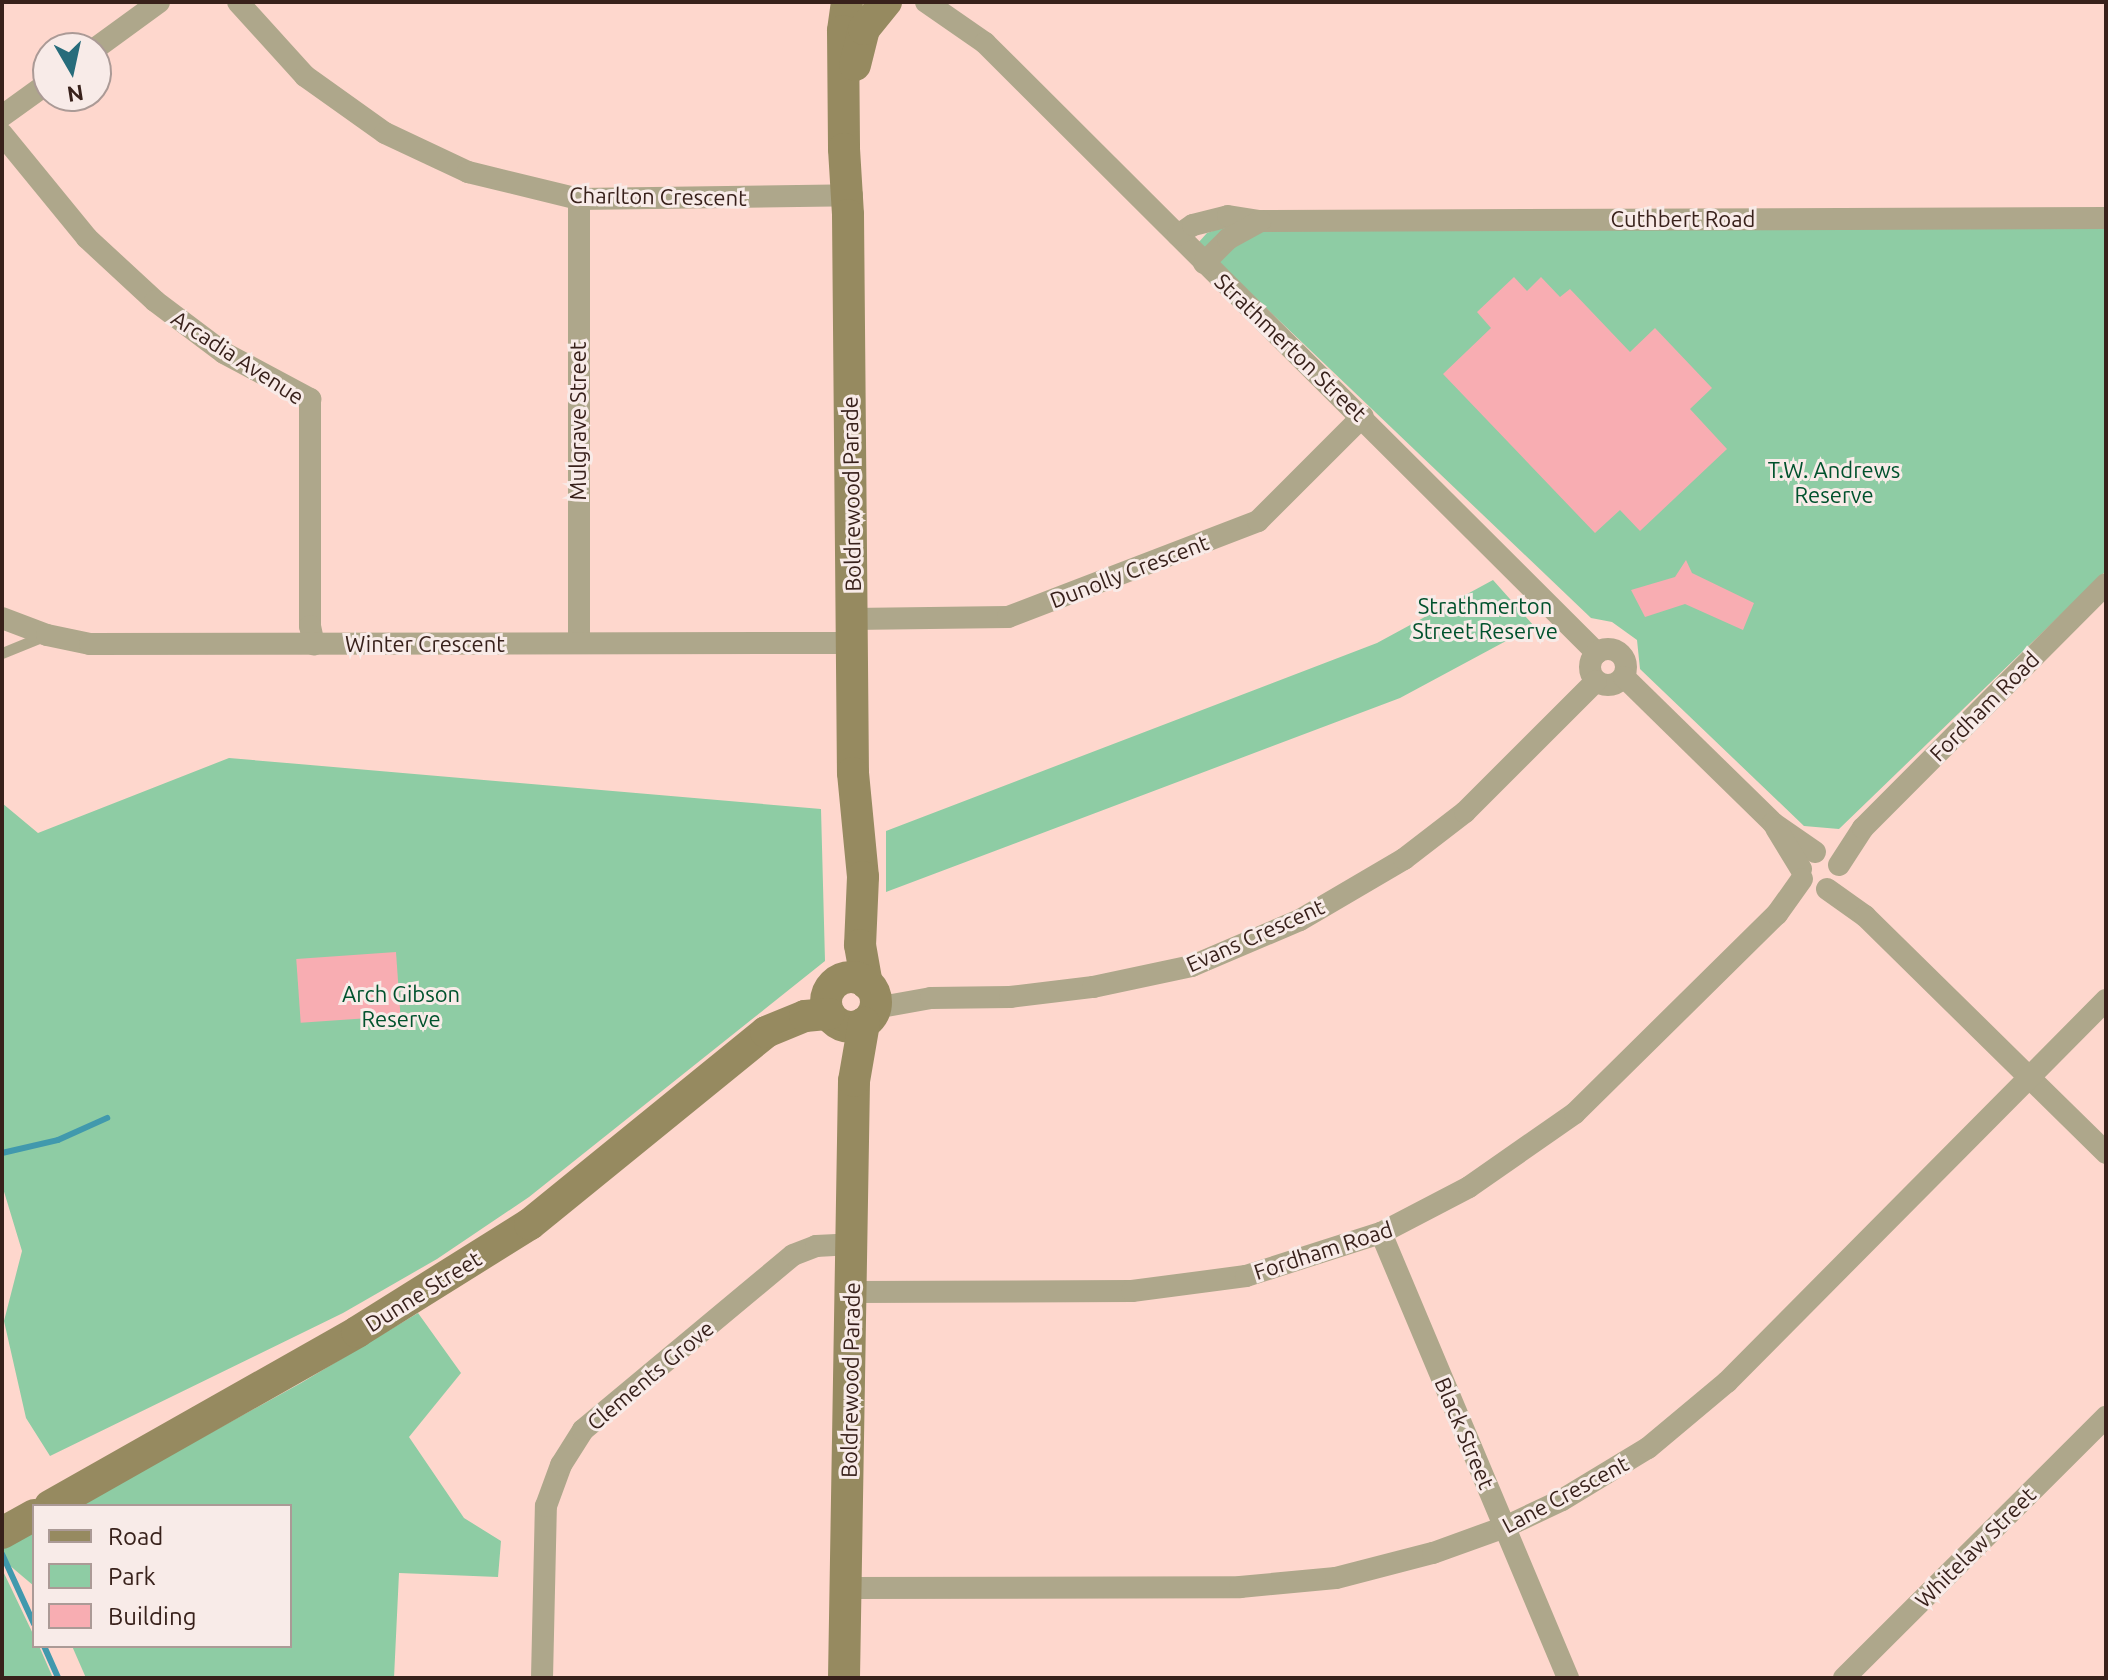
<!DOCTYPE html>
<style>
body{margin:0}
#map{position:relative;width:2108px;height:1680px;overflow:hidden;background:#fed7cd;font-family:Ubuntu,sans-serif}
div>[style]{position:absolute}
.green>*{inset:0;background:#8ecca4}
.stream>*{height:6px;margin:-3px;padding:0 3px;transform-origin:3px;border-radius:3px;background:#4199ad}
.building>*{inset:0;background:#f8adb2;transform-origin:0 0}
.lane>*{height:11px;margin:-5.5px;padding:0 5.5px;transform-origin:5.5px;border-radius:5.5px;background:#aea78b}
.street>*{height:22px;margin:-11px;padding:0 11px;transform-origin:11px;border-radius:11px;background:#aea78b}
.street>.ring{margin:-11px;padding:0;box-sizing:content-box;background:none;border:22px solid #aea78b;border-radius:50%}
.secondary>*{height:32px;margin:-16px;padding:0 16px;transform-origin:16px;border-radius:16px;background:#968a60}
.secondary>.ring{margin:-16px;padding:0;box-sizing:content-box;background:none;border:32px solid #968a60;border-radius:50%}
span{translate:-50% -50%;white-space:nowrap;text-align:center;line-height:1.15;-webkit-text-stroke:6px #f8ebe8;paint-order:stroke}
.street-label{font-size:22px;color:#38211b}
.park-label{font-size:22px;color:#01522d}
.frame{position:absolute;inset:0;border:4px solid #38211b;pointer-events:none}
.legend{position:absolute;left:32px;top:1504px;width:260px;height:144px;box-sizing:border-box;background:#f8ebe8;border:2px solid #ab9a96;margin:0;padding:10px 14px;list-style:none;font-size:24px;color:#38211b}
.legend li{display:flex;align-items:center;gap:16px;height:40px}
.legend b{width:40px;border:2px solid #ab9a96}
.north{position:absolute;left:32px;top:32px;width:80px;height:80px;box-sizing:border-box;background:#f8ebe8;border:2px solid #ab9a96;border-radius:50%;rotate:171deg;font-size:22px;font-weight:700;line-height:32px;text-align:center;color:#38211b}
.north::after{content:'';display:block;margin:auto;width:28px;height:36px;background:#276c7b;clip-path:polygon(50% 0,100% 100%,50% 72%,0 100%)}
</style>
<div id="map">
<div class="green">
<div style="clip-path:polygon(1255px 225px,2106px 229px,2106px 571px,1839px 829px,1804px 826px,1640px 669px,1637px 640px,1612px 622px,1591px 618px,1198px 243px,1207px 233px,1224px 227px)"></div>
<div style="clip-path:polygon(1493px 580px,1534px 626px,1400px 698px,886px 892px,886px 831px,1377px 643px)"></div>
<div style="clip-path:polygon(229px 758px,821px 809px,825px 961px,529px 1197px,437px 1259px,343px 1313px,50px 1456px,26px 1418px,4px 1321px,22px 1251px,2px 1185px,2px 803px,38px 833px)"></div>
<div style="clip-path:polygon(418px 1313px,461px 1373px,409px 1437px,464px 1518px,501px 1541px,498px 1577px,399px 1573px,394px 1678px,86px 1678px,72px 1646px,290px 1646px,290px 1506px,78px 1506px,301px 1383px)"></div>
<div style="clip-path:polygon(34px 1530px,34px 1586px,2px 1559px,2px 1548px)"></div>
<div style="clip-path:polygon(2px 1569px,34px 1636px,34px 1646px,39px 1646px,53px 1678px,2px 1678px)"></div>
</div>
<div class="stream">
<div style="left:2px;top:1153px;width:57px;rotate:-13.1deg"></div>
<div style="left:58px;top:1140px;width:54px;rotate:-24.2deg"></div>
<div style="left:2px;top:1554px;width:77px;rotate:65.4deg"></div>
<div style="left:44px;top:1646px;width:35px;rotate:66deg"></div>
</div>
<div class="building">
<div style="clip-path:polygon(1514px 277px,1527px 291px,1541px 277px,1560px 297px,1570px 289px,1630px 352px,1655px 328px,1712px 388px,1690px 409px,1727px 449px,1640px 531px,1620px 510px,1595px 533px,1443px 374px,1491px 328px,1477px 312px)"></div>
<div style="clip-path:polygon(1686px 560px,1692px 573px,1754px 603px,1743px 630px,1685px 604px,1645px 617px,1631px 590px,1675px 577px)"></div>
<div style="left:396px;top:952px;width:64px;height:100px;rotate:86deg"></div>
</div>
<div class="lane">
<div style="left:2px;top:653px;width:48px;rotate:-22.2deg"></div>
</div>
<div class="street">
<div style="left:238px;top:2px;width:100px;rotate:47.8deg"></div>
<div style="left:305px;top:76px;width:98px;rotate:35.5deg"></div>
<div style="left:385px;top:133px;width:92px;rotate:25.2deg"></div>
<div style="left:468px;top:172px;width:114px;rotate:13.7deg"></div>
<div style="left:579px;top:199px;width:273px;rotate:-0.8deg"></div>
<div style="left:926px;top:2px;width:72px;rotate:34.8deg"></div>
<div style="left:985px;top:43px;width:864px;rotate:44.91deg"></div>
<div style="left:96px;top:48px;width:78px;rotate:-36.1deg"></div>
<div style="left:2px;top:116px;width:57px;rotate:-35.7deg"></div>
<div style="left:2px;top:134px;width:134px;rotate:50.7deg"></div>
<div style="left:87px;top:238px;width:93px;rotate:42.8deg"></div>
<div style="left:155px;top:301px;width:86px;rotate:37deg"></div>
<div style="left:224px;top:353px;width:98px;rotate:28.1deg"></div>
<div style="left:310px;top:399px;width:227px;rotate:90deg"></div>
<div style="left:310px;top:626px;width:19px;rotate:78deg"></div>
<div style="left:579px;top:199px;width:444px;rotate:90deg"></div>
<div style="left:1178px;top:235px;width:18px;rotate:-34deg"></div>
<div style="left:1193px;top:225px;width:36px;rotate:-14deg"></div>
<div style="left:1228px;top:216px;width:32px;rotate:9deg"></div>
<div style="left:1260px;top:221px;width:846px;rotate:-0.2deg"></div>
<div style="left:1204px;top:263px;width:34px;rotate:-45deg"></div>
<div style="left:1228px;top:239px;width:37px;rotate:-29deg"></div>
<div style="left:2px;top:618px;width:48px;rotate:20.7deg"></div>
<div style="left:47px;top:635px;width:44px;rotate:11.8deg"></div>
<div style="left:90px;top:644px;width:762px;rotate:-0.08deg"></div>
<div style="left:852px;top:619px;width:156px;rotate:-0.7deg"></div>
<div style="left:1008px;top:617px;width:268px;rotate:-21deg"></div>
<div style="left:1258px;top:521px;width:148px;rotate:-45deg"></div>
<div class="ring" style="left:1590px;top:649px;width:14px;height:14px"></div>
<div style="left:1624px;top:677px;width:209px;rotate:44.4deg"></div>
<div style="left:1773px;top:823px;width:51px;rotate:34.6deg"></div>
<div style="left:1776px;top:828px;width:48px;rotate:58.6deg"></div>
<div style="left:1839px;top:865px;width:44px;rotate:-57deg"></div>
<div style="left:1863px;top:828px;width:344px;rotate:-45.1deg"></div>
<div style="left:1827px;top:889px;width:47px;rotate:35.4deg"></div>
<div style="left:1865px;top:916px;width:338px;rotate:44.5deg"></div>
<div style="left:875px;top:1008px;width:57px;rotate:-10.1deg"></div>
<div style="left:931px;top:998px;width:79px;rotate:-0.7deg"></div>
<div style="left:1010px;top:997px;width:84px;rotate:-6.9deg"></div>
<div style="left:1093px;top:987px;width:101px;rotate:-12deg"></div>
<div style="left:1192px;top:966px;width:117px;rotate:-23.1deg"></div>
<div style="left:1300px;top:920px;width:121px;rotate:-30.4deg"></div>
<div style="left:1404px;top:859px;width:77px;rotate:-37.6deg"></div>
<div style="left:1465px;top:812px;width:185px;rotate:-45deg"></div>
<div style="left:1381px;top:1233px;width:483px;rotate:67.2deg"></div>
<div style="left:852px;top:1292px;width:280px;rotate:-0.2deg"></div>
<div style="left:1132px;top:1291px;width:115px;rotate:-7.5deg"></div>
<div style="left:1246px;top:1276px;width:142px;rotate:-17.7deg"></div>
<div style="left:1381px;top:1233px;width:99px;rotate:-27.6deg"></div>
<div style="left:1469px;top:1187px;width:129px;rotate:-34.9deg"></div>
<div style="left:1575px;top:1113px;width:284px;rotate:-44.6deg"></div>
<div style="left:1777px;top:914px;width:43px;rotate:-54.5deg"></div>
<div style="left:846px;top:1588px;width:394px;rotate:-0.1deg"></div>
<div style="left:1240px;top:1587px;width:96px;rotate:-5.4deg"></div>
<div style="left:1336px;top:1578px;width:100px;rotate:-14.5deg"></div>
<div style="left:1433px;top:1553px;width:77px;rotate:-19.9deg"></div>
<div style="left:1505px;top:1527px;width:63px;rotate:-25.3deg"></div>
<div style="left:1562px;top:1500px;width:100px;rotate:-31.2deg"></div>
<div style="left:1648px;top:1448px;width:103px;rotate:-39.9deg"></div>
<div style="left:1727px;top:1382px;width:538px;rotate:-45.23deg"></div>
<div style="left:542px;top:1678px;width:172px;rotate:-88.7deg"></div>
<div style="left:546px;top:1506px;width:44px;rotate:-69.9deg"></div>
<div style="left:561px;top:1465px;width:41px;rotate:-57.8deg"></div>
<div style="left:583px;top:1430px;width:273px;rotate:-39.8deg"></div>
<div style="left:793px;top:1255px;width:25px;rotate:-21deg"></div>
<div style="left:816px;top:1246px;width:36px;rotate:-3deg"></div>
<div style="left:1844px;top:1678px;width:370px;rotate:-44.9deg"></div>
</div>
<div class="secondary">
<div style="left:847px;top:2px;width:29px;rotate:98deg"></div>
<div style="left:843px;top:31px;width:118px;rotate:89.5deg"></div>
<div style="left:844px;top:149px;width:66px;rotate:86.5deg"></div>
<div style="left:848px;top:215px;width:558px;rotate:89.49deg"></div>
<div style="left:853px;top:773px;width:104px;rotate:84.5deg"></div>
<div style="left:863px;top:877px;width:68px;rotate:92.5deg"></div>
<div style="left:860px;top:945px;width:39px;rotate:80deg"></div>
<div style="left:855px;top:65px;width:37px;rotate:-76deg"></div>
<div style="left:864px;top:29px;width:35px;rotate:-51deg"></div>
<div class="ring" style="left:826px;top:977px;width:18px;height:18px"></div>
<div style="left:50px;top:1506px;width:353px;rotate:-29.5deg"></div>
<div style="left:357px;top:1332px;width:204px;rotate:-32deg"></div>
<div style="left:530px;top:1224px;width:304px;rotate:-39.1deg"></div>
<div style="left:766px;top:1032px;width:42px;rotate:-22.3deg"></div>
<div style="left:805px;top:1016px;width:24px;rotate:-5deg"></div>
<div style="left:2px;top:1533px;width:37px;rotate:-29deg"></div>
<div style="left:844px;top:1678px;width:597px;rotate:-89.04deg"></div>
<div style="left:854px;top:1081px;width:59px;rotate:-80.2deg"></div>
</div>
<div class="street-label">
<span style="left:658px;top:196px;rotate:1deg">Charlton Crescent</span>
<span style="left:1683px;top:219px">Cuthbert Road</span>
<span style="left:1291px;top:347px;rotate:44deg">Strathmerton Street</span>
<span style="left:238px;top:357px;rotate:33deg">Arcadia Avenue</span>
<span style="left:578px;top:421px;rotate:-90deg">Mulgrave Street</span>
<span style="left:851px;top:494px;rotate:-91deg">Boldrewood Parade</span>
<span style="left:1129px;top:571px;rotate:-21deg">Dunolly Crescent</span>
<span style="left:425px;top:644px">Winter Crescent</span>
<span style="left:1984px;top:706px;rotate:-45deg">Fordham Road</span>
<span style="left:1255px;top:935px;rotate:-24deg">Evans Crescent</span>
<span style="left:1323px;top:1250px;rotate:-18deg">Fordham Road</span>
<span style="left:423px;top:1291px;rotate:-32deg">Dunne Street</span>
<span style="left:650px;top:1375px;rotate:-40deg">Clements Grove</span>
<span style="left:850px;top:1380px;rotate:-89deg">Boldrewood Parade</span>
<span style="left:1465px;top:1433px;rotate:67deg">Black Street</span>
<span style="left:1565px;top:1494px;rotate:-28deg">Lane Crescent</span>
<span style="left:1975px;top:1547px;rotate:-45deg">Whitelaw Street</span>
</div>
<div class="park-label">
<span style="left:1834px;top:482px">T.W. Andrews<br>Reserve</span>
<span style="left:1485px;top:618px">Strathmerton<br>Street Reserve</span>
<span style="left:401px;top:1006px">Arch Gibson<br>Reserve</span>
</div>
<div class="frame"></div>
<ul class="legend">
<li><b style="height:10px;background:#968a60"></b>Road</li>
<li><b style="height:22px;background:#8ecca4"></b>Park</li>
<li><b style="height:22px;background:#f8adb2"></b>Building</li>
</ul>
<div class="north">N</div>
</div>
